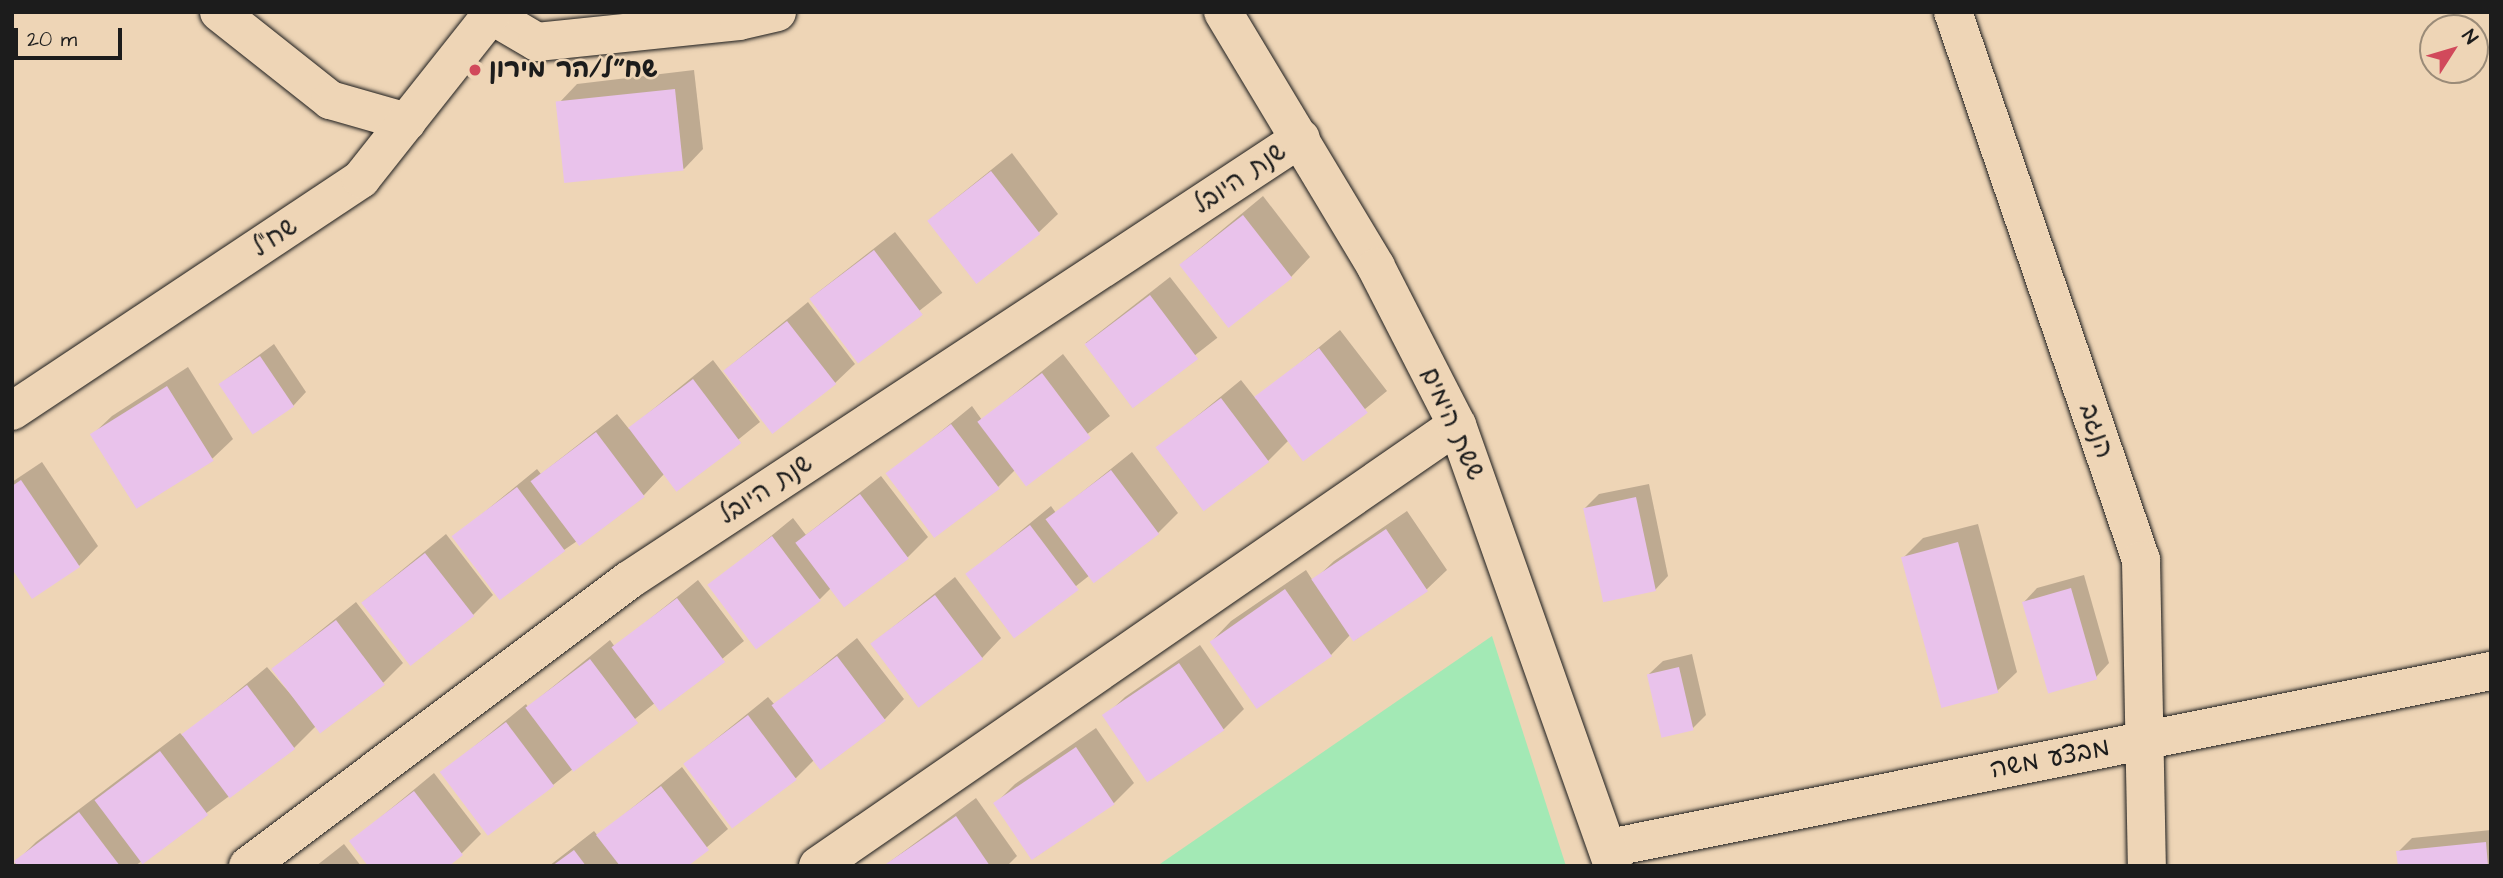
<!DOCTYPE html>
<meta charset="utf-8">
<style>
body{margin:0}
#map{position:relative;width:2503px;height:878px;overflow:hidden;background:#eed5b6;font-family:"Architects Daughter","Playpen Sans Hebrew",sans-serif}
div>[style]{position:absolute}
.green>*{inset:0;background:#a3e9b5}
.shadow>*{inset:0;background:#0003;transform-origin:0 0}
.building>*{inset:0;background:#e9c2eb;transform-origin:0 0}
.roads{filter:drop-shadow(0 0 2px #1c1c1c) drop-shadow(0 0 2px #1c1c1c)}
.minor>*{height:38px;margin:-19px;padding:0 19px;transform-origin:19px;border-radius:19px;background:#eed5b6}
.tertiary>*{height:38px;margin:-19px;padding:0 19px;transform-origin:19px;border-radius:19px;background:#eed5b6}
.dots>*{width:19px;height:19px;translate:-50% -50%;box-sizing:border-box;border:4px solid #eed5b6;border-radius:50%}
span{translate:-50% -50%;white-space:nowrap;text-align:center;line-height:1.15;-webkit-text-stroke:5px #eed5b6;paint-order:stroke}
.poi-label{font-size:26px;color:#1c1c1c;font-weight:700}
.left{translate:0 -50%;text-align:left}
.street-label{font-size:26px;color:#1c1c1c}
.frame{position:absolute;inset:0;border:14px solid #1c1c1c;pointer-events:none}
.north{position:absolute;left:2419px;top:14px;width:70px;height:70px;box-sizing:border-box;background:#eed5b6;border:2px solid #9a8b78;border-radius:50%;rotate:53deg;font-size:19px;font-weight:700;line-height:28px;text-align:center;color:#1c1c1c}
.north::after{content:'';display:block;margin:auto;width:24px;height:32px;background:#d1495b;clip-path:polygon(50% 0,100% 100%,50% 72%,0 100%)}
.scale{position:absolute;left:14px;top:28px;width:108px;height:32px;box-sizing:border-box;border:4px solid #1c1c1c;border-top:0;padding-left:9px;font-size:21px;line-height:24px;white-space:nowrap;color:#1c1c1c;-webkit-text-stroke:5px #eed5b6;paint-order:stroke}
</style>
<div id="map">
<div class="green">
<div style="clip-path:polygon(1492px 636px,1566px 866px,1157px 866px)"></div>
</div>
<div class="shadow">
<div style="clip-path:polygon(694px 70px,703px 149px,684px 169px,558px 104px,577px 84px)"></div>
<div style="clip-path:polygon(1012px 153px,1058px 214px,1038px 233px,929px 220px)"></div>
<div style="clip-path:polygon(1263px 196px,1310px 257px,1291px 277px,1181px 264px)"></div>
<div style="left:895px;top:232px;width:77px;height:107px;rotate:52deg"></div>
<div style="left:1170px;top:277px;width:77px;height:107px;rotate:52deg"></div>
<div style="clip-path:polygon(808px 302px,855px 364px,835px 383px,725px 370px)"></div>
<div style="clip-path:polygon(1340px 330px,1387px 391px,1304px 459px,1289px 440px,1268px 461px,1158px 448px,1241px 380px,1256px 399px)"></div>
<div style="clip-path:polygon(274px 344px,306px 392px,293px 406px,220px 384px)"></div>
<div style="clip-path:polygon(1063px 354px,1110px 416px,1026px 483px,1016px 469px,998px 487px,889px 474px,972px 406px,982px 420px)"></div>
<div style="clip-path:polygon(713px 360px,760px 422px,677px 489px,665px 473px,644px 495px,564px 550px,454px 537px,537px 469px,541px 474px,617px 414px,629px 429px)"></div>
<div style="clip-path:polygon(188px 367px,233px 439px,213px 458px,137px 507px,92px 435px,112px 416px)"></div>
<div style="clip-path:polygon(1132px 452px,1178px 513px,1158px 533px,1090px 575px,1014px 635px,968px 574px,1051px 506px,1056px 513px)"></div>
<div style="clip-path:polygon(42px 462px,98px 546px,79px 566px,12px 566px,12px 482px)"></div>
<div style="clip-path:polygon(881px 476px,928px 537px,908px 557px,831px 588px,820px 599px,710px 586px,793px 518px,806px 535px)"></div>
<div style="clip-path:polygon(1649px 484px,1668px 576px,1655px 590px,1585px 508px,1599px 494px)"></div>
<div style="clip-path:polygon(1407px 511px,1447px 570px,1427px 589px,1355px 640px,1351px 634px,1331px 655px,1212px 641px,1231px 621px,1306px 570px,1313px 581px,1334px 561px)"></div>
<div style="clip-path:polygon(1978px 524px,2017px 672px,1997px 691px,1903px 558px,1923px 538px)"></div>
<div style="clip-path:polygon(446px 534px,493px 595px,473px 615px,363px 602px)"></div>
<div style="clip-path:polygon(2084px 575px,2109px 663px,2096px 677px,2024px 602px,2037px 588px)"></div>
<div style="clip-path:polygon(955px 577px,1001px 638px,982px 658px,872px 644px)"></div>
<div style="clip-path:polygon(698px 580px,744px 641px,661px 709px,656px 702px,553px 785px,443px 772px,526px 704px,528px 707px,610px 640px,615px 647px)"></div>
<div style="clip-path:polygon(356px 602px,403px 663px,384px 682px,316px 726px,294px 748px,135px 866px,12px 866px,36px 842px,180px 733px,183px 736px,267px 667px,299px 704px,273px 669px)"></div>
<div style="clip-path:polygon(857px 638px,904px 699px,885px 719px,815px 759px,796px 778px,685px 764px,768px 697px,775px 705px)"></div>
<div style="clip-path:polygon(1200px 645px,1244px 709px,1224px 729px,1149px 780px,1105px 716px,1125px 697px)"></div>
<div style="clip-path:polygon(1692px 654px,1706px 715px,1692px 729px,1649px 674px,1663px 661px)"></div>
<div style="clip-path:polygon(1096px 728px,1134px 783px,1114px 803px,1034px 858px,996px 803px,1015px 784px)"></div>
<div style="clip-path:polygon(682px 767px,728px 829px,685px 866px,549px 866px,594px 831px,598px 836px)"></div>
<div style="clip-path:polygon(434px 773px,481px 834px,461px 854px,352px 841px)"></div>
<div style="clip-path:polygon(976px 798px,1017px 856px,1007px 866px,884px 866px)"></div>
<div style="clip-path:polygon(2491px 830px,2491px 866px,2399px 866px,2398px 852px,2412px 838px)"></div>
<div style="clip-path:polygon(344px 844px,361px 866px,316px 866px)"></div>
</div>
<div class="building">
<div style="left:675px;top:89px;width:82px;height:120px;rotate:84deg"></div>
<div style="left:991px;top:171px;width:80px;height:81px;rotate:52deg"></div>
<div style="left:1243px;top:215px;width:80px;height:81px;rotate:52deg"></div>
<div style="left:874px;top:250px;width:81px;height:81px;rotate:53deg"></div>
<div style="left:1150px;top:295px;width:80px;height:82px;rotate:53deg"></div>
<div style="left:787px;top:321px;width:80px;height:81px;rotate:52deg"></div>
<div style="left:1319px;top:348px;width:81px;height:81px;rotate:53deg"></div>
<div style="left:260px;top:356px;width:61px;height:50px;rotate:56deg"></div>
<div style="left:1042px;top:373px;width:81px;height:81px;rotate:53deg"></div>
<div style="left:693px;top:379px;width:80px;height:81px;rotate:53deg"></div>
<div style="left:167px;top:386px;width:88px;height:91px;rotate:58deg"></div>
<div style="left:1221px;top:398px;width:80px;height:82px;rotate:53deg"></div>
<div style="left:951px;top:424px;width:81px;height:82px;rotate:53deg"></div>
<div style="left:596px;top:432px;width:81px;height:82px;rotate:53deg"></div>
<div style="left:1111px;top:470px;width:80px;height:82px;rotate:53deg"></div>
<div style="clip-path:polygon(21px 480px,80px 567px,32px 599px,12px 569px,12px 486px)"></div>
<div style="left:517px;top:487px;width:80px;height:82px;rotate:53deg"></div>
<div style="left:860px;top:494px;width:81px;height:81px;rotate:53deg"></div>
<div style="left:1636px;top:497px;width:96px;height:54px;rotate:78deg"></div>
<div style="left:1030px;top:525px;width:81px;height:81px;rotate:53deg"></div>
<div style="left:1386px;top:529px;width:75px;height:90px;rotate:56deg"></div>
<div style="left:772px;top:536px;width:81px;height:81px;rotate:53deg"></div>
<div style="left:1958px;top:542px;width:156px;height:59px;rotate:75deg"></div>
<div style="left:425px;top:553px;width:80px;height:81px;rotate:52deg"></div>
<div style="left:2071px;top:588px;width:95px;height:51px;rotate:74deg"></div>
<div style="left:1285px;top:589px;width:82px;height:92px;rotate:55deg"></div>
<div style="left:935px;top:595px;width:80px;height:81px;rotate:53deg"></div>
<div style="left:677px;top:598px;width:80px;height:82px;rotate:53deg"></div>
<div style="left:336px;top:620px;width:81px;height:81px;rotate:53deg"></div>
<div style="left:837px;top:656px;width:81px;height:82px;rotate:53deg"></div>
<div style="left:590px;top:659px;width:80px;height:81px;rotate:53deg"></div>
<div style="left:1179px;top:663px;width:81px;height:93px;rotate:56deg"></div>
<div style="left:1679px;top:667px;width:65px;height:33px;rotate:77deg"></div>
<div style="left:247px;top:685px;width:80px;height:82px;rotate:53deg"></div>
<div style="left:748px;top:715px;width:81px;height:81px;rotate:53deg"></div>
<div style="left:506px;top:722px;width:80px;height:83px;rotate:53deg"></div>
<div style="left:1076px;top:747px;width:69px;height:100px;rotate:56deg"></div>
<div style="left:160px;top:751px;width:80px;height:82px;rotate:53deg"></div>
<div style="clip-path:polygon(661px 786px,709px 850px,688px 866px,620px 866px,596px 835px)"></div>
<div style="clip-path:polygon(414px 791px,463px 855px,449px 866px,368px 866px,349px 841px)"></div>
<div style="clip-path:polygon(79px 812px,120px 866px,17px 866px,14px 861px)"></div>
<div style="clip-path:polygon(956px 816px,990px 866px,883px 866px)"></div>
<div style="clip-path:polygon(2486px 842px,2488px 866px,2398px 866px,2396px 851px)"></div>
<div style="clip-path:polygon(574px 850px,586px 866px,552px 866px)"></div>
</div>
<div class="roads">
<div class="minor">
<div style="left:219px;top:12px;width:142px;rotate:38.4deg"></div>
<div style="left:330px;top:100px;width:80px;rotate:15.9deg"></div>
<div style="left:1953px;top:12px;width:579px;rotate:71.06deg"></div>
<div style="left:2141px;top:560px;width:306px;rotate:88.9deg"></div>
<div style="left:491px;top:15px;width:53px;rotate:30.4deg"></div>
<div style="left:537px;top:42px;width:203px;rotate:-5.9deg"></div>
<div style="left:739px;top:21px;width:39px;rotate:-13deg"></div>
<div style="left:12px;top:411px;width:419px;rotate:-33.6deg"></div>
<div style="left:361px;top:179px;width:209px;rotate:-51.6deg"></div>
<div style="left:1609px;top:848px;width:900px;rotate:-11.35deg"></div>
<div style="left:248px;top:866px;width:476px;rotate:-36.9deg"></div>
<div style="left:629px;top:580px;width:804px;rotate:-33.33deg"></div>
<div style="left:818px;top:866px;width:776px;rotate:-34.61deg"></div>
</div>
<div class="tertiary">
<div style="left:1223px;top:12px;width:297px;rotate:59deg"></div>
<div style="left:1376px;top:267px;width:178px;rotate:62.9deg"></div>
<div style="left:1457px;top:425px;width:468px;rotate:70.5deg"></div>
</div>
</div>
<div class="dots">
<div style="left:475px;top:70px;background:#d1495b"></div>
</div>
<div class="poi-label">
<span class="left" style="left:489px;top:70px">שח״ל/הר מירון</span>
</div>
<div class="street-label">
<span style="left:1240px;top:179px;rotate:-34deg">שנת היובל</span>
<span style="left:275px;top:238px;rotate:-34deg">שח"ל</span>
<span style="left:1452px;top:424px;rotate:66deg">ששת הימים</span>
<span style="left:2096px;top:431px;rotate:71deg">הנגב</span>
<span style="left:766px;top:490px;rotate:-33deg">שנת היובל</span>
<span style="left:2050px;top:759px;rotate:-11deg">מבצע משה</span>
</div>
<div class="frame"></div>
<div class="north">N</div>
<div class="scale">20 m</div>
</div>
